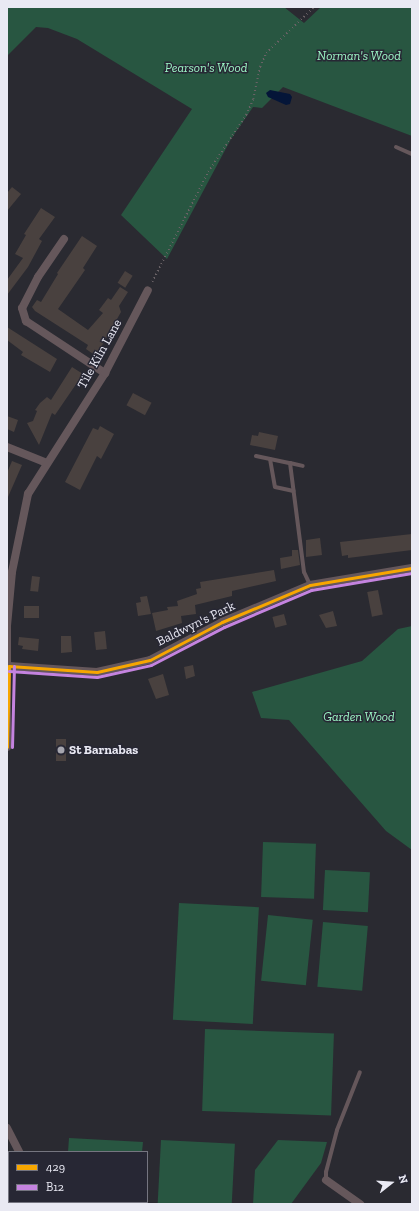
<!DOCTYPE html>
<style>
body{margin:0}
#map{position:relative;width:419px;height:1211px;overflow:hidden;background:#2a2a31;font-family:"Zilla Slab",serif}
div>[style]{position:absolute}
.green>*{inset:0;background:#285641;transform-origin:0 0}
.water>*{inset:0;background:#041538}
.building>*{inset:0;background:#49413f;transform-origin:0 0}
.path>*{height:1.5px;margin-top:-0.75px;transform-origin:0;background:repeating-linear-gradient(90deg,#6a6266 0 1px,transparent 0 4px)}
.lane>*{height:4px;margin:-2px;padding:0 2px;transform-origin:2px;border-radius:2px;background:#65575b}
.street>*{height:8px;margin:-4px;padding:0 4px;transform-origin:4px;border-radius:4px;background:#65575b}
.bus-1>*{height:3px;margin:-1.5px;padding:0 1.5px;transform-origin:1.5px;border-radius:1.5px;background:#f7a600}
.bus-2>*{height:3px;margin:-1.5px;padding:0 1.5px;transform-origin:1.5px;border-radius:1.5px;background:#c483df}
.dots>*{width:11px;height:11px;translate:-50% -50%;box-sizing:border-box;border:2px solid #272734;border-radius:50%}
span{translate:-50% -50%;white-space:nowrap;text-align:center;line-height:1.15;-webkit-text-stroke:3px #272734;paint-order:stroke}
.park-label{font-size:13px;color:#9bf4c4;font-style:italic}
.street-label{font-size:13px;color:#e9e9f3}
.poi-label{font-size:13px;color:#e9e9f3;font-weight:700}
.left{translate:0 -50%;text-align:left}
.frame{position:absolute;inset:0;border:8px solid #e9e9f3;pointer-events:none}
.legend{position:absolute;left:8px;top:1151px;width:140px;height:52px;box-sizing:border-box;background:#272734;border:1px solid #757580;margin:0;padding:5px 7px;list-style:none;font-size:12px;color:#e9e9f3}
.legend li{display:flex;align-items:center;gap:8px;height:20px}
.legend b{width:20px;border:1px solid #757580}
.north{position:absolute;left:371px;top:1163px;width:40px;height:40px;-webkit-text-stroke:3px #272734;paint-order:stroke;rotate:73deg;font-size:11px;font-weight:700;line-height:16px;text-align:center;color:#e9e9f3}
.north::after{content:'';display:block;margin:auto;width:14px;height:18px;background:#e9e9f3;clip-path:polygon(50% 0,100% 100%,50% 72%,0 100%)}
</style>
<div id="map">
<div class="green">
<div style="clip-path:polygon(7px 7px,284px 7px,304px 23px,321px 7px,412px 7px,412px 136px,283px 87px,262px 108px,253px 107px,231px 139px,167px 259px,121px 215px,192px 109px,77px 39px,48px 28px,36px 27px,7px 56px)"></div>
<div style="clip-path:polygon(412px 626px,412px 850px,386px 831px,289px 720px,261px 718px,252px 692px,362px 661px,398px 629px)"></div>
<div style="left:263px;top:842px;width:53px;height:55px;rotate:2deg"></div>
<div style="left:325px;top:870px;width:45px;height:40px;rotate:3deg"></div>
<div style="left:179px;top:903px;width:80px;height:117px;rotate:3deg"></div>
<div style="left:268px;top:915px;width:45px;height:66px;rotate:6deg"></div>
<div style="left:323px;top:922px;width:45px;height:65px;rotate:5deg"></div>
<div style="left:205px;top:1029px;width:129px;height:82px;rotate:2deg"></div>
<div style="clip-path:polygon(69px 1138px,143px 1142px,142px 1152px,68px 1152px)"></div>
<div style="left:161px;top:1140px;width:74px;height:64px;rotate:3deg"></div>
<div style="clip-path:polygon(278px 1140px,327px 1142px,321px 1163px,291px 1204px,253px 1204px,255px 1170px)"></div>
</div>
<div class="water">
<div style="clip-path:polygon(270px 90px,290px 94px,292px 97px,290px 104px,286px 105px,268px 97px,266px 93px)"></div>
</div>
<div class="building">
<div style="clip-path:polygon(12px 187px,21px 194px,7px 211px,7px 193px)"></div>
<div style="clip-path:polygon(41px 208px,55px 217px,39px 239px,42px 241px,28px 267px,7px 295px,7px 280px,23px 258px,15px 254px,26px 235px,24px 234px)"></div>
<div style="clip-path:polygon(82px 236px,97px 246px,83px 268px,85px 270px,58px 309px,88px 330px,103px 313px,99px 310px,108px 298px,111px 300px,120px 287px,128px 292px,119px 306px,121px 312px,96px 356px,86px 349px,88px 345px,35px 311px,32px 307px,37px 300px,41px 302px,58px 274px,57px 273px)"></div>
<div style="left:125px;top:271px;width:9px;height:14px;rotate:32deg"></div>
<div style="clip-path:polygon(7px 327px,57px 359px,50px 372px,21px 355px,23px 352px,7px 340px)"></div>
<div style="clip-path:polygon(72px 367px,83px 374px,55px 415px,52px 413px,39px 445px,27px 423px,33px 421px,37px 411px,35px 410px,40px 403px,47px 397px,51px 400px)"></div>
<div style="left:133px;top:393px;width:21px;height:14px;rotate:28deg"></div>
<div style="clip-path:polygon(7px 416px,18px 420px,14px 432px,7px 429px)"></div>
<div style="clip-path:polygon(100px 426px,114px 434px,101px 459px,97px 456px,80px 490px,65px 482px,93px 428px,98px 430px)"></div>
<div style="clip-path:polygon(259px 432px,278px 436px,275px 450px,250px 445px,252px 435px,258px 436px)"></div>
<div style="clip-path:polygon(12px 461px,22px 465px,8px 497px,7px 473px)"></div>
<div style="clip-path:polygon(412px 534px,412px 550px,348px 558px,348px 555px,342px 556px,340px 542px)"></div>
<div style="clip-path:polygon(320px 538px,322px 555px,306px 557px,306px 540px)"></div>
<div style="clip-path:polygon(292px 550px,298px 550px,300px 565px,281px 569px,280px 558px,292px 556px)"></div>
<div style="clip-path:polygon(274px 570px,276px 581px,232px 591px,232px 596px,195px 605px,196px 614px,181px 616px,182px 623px,156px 631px,152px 613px,168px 610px,167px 607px,178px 606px,177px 601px,197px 594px,196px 589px,201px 588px,200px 582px)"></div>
<div style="left:32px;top:576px;width:8px;height:15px;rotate:7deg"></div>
<div style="left:378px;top:590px;width:25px;height:11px;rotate:79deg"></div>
<div style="clip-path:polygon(147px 596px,151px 614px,138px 616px,136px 603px,141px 602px,140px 597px)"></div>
<div style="left:24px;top:606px;width:15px;height:12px"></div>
<div style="clip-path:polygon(333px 611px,337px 626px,326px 628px,319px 615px)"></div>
<div style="left:284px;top:614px;width:11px;height:12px;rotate:75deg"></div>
<div style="left:105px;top:631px;width:18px;height:11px;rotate:84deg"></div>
<div style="clip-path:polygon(61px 636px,71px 636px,72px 652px,61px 653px)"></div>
<div style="clip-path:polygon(19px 637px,39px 639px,38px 651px,22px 649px,23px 646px,18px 645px)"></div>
<div style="clip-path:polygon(193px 665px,195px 676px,186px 679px,184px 667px)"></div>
<div style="clip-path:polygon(163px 674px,169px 695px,156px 699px,148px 679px)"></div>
<div style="left:56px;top:739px;width:10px;height:22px"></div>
</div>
<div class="path">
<div style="left:152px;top:282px;width:123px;rotate:-63deg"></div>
<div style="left:208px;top:172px;width:69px;rotate:-56.3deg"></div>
<div style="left:246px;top:115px;width:17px;rotate:-66deg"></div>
<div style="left:253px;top:99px;width:33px;rotate:-78deg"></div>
<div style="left:260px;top:67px;width:15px;rotate:-67deg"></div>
<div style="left:266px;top:53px;width:66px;rotate:-43.8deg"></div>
<div style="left:7px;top:1203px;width:17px;rotate:3deg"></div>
</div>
<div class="lane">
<div style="left:396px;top:147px;width:17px;rotate:24deg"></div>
<div style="left:256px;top:456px;width:35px;rotate:12deg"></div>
<div style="left:290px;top:463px;width:110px;rotate:82.7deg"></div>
<div style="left:304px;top:572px;width:14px;rotate:65deg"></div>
<div style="left:270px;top:459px;width:28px;rotate:80deg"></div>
<div style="left:275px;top:487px;width:19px;rotate:12deg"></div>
<div style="left:290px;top:463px;width:13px;rotate:13deg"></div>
<div style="left:7px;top:1167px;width:2px"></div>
<div style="left:326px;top:1180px;width:8px;rotate:-90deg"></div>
<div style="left:326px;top:1172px;width:43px;rotate:-75.3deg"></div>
<div style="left:337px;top:1130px;width:62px;rotate:-68.4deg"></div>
</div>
<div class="street">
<div style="left:64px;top:239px;width:46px;rotate:124.4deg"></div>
<div style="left:38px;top:277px;width:35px;rotate:117deg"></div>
<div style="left:22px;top:308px;width:14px;rotate:73deg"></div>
<div style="left:26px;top:321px;width:95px;rotate:33.4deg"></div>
<div style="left:7px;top:447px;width:43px;rotate:21.8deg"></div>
<div style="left:9px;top:666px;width:88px;rotate:3.9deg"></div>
<div style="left:97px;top:672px;width:54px;rotate:-12.8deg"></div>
<div style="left:150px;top:660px;width:81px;rotate:-27.8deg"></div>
<div style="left:222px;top:622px;width:95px;rotate:-22.8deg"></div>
<div style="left:310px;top:585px;width:103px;rotate:-9.5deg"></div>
<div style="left:7px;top:747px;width:121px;rotate:-90deg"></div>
<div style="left:7px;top:626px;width:54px;rotate:-84.7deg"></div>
<div style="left:12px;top:572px;width:80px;rotate:-78.4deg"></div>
<div style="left:28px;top:494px;width:143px;rotate:-57.5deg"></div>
<div style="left:105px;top:373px;width:93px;rotate:-62.6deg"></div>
<div style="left:7px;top:1128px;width:27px;rotate:63deg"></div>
<div style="left:326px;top:1180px;width:42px;rotate:35.2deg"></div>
<div style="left:33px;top:1202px;width:2px;rotate:63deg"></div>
</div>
<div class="bus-1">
<div style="left:9px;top:666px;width:88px;rotate:3.9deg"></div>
<div style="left:97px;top:672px;width:54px;rotate:-12.8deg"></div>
<div style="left:150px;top:660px;width:81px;rotate:-27.8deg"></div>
<div style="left:222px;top:622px;width:95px;rotate:-22.8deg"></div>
<div style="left:310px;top:585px;width:103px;rotate:-9.5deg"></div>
<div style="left:7px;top:747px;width:81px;rotate:-88.6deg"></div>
</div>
<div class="bus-2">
<div style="left:9px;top:671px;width:88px;rotate:3.9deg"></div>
<div style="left:97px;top:677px;width:55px;rotate:-12.5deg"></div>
<div style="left:151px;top:665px;width:82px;rotate:-27.5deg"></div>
<div style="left:224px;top:627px;width:95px;rotate:-23deg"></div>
<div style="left:311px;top:590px;width:102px;rotate:-9.6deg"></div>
<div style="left:12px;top:747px;width:81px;rotate:-88.6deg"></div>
</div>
<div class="dots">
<div style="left:61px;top:750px;background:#a6a6af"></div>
</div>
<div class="park-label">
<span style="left:359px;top:56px">Norman's Wood</span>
<span style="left:206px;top:68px">Pearson's Wood</span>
<span style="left:359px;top:717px">Garden Wood</span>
</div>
<div class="street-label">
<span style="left:100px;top:354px;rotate:-61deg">Tile Kiln Lane</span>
<span style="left:196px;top:624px;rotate:-26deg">Baldwyn's Park</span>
</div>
<div class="poi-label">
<span class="left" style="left:69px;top:750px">St Barnabas</span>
</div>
<div class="frame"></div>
<ul class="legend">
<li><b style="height:5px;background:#f7a600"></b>429</li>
<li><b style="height:5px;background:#c483df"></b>B12</li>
</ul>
<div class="north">N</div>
</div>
